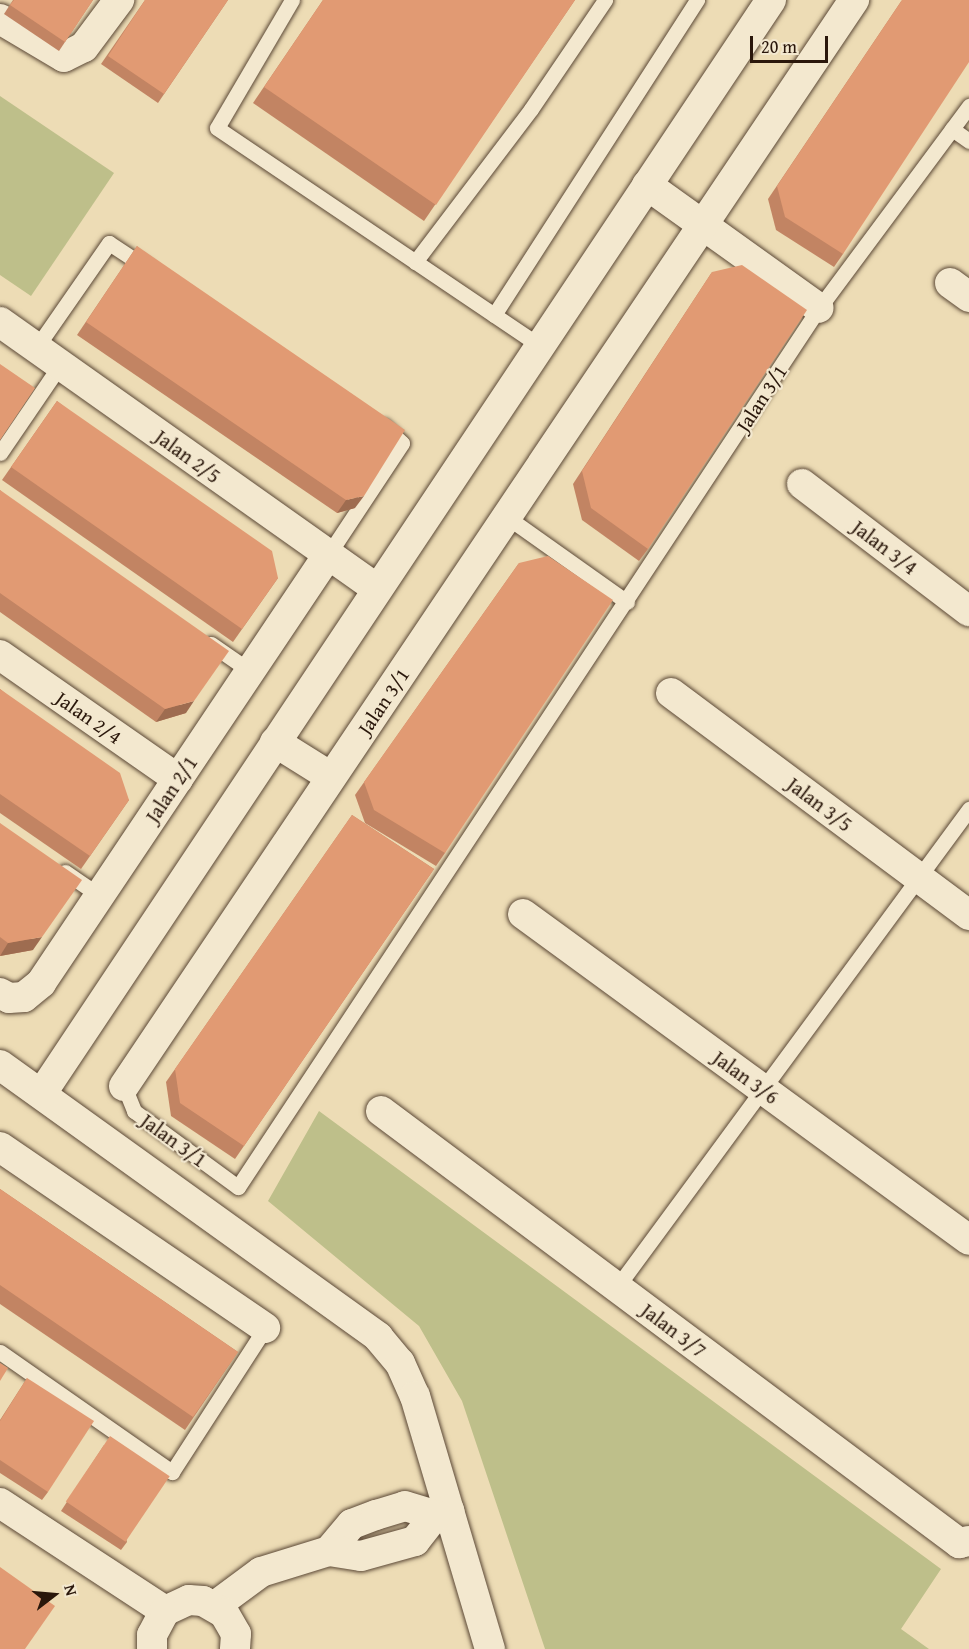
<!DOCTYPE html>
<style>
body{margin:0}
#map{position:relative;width:969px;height:1649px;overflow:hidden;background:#eddcb5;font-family:"Gentium Book Plus",serif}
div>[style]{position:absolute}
.green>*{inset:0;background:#bebf8a}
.roads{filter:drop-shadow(0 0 2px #5b4836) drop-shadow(0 0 2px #5b4836)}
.service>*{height:15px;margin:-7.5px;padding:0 7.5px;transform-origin:7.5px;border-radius:7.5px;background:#f3e8cf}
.minor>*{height:30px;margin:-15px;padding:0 15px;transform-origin:15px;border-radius:15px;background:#f3e8cf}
.wall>*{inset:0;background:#c28463}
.shaded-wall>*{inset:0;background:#9e6c50}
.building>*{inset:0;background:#e19a73;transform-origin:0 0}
span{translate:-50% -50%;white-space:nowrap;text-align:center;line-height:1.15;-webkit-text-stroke:4.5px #f3e8cf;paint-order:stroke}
.street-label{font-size:20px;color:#2a170b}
.north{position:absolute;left:24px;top:1565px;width:60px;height:60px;-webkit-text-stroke:4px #f3e8cf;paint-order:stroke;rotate:74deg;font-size:16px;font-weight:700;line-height:24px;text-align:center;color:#2a170b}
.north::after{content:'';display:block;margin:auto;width:21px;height:27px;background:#2a170b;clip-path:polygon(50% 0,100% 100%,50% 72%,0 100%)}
.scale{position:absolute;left:750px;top:36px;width:78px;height:27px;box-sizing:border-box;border:3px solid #2a170b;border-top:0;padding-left:8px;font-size:18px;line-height:21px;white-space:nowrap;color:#2a170b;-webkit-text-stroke:4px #f3e8cf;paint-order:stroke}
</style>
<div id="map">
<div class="green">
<div style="clip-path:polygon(0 96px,114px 173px,31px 296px,0 275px)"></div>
<div style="clip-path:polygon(319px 1111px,941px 1569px,901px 1629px,929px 1649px,545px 1649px,462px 1401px,419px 1326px,268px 1201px)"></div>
</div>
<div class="roads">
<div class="service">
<div style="left:292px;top:0;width:148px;rotate:120.4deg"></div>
<div style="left:217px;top:128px;width:388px;rotate:34deg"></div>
<div style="left:952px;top:129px;width:21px;rotate:35deg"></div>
<div style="left:415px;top:262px;width:192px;rotate:-52.8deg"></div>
<div style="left:531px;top:109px;width:132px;rotate:-55.8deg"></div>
<div style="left:494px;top:315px;width:375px;rotate:-57.2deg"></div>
<div style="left:36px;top:348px;width:128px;rotate:-55.2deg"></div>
<div style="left:109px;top:243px;width:45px;rotate:33.3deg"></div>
<div style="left:0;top:453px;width:107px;rotate:-55.7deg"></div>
<div style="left:507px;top:517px;width:147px;rotate:35.3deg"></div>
<div style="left:328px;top:555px;width:134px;rotate:-56.5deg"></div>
<div style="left:402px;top:443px;width:25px;rotate:-137deg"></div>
<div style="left:211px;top:644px;width:47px;rotate:34.7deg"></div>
<div style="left:65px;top:872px;width:42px;rotate:34.4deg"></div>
<div style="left:124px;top:1086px;width:27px;rotate:68deg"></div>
<div style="left:134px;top:1111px;width:129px;rotate:36.2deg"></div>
<div style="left:238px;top:1187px;width:1054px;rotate:-56.54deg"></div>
<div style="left:819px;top:308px;width:252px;rotate:-53.4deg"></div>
<div style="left:617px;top:1287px;width:594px;rotate:-53.63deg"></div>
<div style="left:0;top:1352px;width:210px;rotate:34.9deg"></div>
<div style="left:172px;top:1472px;width:171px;rotate:-57.1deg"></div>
</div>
<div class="minor">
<div style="left:0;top:19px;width:74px;rotate:30.7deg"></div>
<div style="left:64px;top:57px;width:22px;rotate:-27deg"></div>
<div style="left:84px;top:47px;width:59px;rotate:-53.3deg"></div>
<div style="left:647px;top:185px;width:211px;rotate:35.6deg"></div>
<div style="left:950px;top:283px;width:24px;rotate:36deg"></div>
<div style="left:0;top:322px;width:461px;rotate:35.3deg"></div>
<div style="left:802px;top:484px;width:210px;rotate:37.3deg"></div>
<div style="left:0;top:655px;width:217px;rotate:34.9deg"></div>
<div style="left:671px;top:693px;width:372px;rotate:36.7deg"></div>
<div style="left:275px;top:742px;width:66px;rotate:32deg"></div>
<div style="left:523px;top:914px;width:552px;rotate:36.16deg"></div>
<div style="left:0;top:993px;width:10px;rotate:29deg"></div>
<div style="left:9px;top:998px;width:15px;rotate:-4deg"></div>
<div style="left:24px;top:997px;width:22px;rotate:-39deg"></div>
<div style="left:41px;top:983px;width:515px;rotate:-56.16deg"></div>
<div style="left:0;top:1065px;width:466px;rotate:35.7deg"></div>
<div style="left:378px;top:1337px;width:34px;rotate:50deg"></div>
<div style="left:400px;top:1363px;width:36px;rotate:66deg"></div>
<div style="left:415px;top:1396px;width:264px;rotate:73.5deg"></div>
<div style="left:124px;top:1086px;width:1309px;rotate:-56.09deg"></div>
<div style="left:42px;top:1093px;width:1314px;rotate:-56.3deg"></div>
<div style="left:381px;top:1111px;width:722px;rotate:36.77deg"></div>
<div style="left:959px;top:1543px;width:10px;rotate:-11deg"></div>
<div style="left:0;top:1147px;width:321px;rotate:34.3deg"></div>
<div style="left:0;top:1503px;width:197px;rotate:33.2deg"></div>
<div style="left:329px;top:1551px;width:35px;rotate:-50deg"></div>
<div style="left:352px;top:1524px;width:26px;rotate:-21deg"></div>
<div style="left:376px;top:1515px;width:30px;rotate:-17deg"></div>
<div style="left:405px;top:1506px;width:31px;rotate:17deg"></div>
<div style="left:435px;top:1515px;width:15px;rotate:-16deg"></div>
<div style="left:215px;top:1606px;width:57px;rotate:-36.5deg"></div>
<div style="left:261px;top:1572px;width:71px;rotate:-17.2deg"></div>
<div style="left:329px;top:1551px;width:32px;rotate:9deg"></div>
<div style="left:361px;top:1556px;width:56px;rotate:-15.5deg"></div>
<div style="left:415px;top:1541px;width:33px;rotate:-52deg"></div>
<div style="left:152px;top:1649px;width:14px;rotate:-90deg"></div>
<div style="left:152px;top:1635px;width:27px;rotate:-62deg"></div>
<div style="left:165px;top:1611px;width:26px;rotate:-25deg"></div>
<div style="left:189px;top:1600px;width:14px;rotate:4deg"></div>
<div style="left:203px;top:1601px;width:24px;rotate:30deg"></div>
<div style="left:224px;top:1613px;width:24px;rotate:60deg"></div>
<div style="left:236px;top:1634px;width:15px;rotate:94deg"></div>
</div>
</div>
<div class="wall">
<div style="clip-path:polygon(13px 0,93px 0,59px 51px,4px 14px)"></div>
<div style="clip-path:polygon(145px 0,228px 0,158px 103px,101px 64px)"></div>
<div style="clip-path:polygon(323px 0,575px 0,424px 221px,253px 103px)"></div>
<div style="clip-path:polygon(902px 0,843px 254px,834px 267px,776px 230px,768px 199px)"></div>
<div style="clip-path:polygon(137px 246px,355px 508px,337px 513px,77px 335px)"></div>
<div style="clip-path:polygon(712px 272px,648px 549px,639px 561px,582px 520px,573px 484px)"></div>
<div style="clip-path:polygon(57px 401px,278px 578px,233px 642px,2px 480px)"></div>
<div style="clip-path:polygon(0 490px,186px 713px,156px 722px,0 612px)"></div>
<div style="clip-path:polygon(519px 563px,445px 853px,436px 866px,365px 823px,355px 795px)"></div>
<div style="clip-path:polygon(0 689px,129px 800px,81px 869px,0 813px)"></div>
<div style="clip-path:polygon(352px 815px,434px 869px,235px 1159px,171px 1116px,166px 1082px)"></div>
<div style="clip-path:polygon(0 823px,33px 950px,0 956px)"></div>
<div style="clip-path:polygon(0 1189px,238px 1352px,185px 1430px,0 1304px)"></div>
<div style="clip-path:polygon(27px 1378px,48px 1492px,42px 1500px,0 1473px,0 1420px)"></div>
<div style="clip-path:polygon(104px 1445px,127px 1542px,121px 1550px,61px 1511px)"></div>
</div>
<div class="shaded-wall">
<div style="clip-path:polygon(364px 496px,355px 508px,337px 513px,346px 500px)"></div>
<div style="clip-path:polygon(194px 701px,186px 713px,156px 722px,165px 709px)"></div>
<div style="clip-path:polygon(42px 937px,33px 950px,0 956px,8px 943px)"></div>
</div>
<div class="building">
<div style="clip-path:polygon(14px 0,93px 0,65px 42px,10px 5px)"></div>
<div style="clip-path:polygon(145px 0,228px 0,164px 94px,108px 56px)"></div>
<div style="clip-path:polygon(323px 0,575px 0,436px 205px,264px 87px)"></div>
<div style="clip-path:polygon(902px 0,969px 0,969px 62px,843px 254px,785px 217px,777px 186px)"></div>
<div style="clip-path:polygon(137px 246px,405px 430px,364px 496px,346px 500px,86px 322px)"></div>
<div style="clip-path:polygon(742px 265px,807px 310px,648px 549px,591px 508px,582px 471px,712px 272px)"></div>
<div style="clip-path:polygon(0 364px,35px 388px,0 440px)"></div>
<div style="clip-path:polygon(57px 401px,272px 551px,278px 578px,242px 629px,11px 467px)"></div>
<div style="clip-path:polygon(0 490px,229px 651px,194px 701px,165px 709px,0 593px)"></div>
<div style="clip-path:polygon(548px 556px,613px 600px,445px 853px,374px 810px,364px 782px,519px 563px)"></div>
<div style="clip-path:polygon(0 689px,120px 773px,129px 800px,90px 856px,0 794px)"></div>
<div style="clip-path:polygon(352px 815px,434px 869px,244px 1146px,180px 1103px,175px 1069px)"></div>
<div style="clip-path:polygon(0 823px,82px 880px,42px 937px,8px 943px,0 937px)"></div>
<div style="clip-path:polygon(0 1189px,238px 1352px,193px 1417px,0 1285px)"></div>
<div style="clip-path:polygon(0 1363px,8px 1368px,0 1381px)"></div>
<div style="clip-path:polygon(27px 1378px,94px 1421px,48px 1492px,0 1460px,0 1421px)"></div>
<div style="left:110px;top:1436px;width:72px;height:79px;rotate:34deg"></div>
<div style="clip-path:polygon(0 1567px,55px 1606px,25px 1649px,0 1649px)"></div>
</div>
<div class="street-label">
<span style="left:761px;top:398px;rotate:-57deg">Jalan 3/1</span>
<span style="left:188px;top:456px;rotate:36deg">Jalan 2/5</span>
<span style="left:885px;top:547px;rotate:37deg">Jalan 3/4</span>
<span style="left:383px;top:701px;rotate:-56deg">Jalan 3/1</span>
<span style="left:89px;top:717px;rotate:35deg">Jalan 2/4</span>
<span style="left:171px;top:789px;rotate:-56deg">Jalan 2/1</span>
<span style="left:820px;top:804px;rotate:37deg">Jalan 3/5</span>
<span style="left:746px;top:1077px;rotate:36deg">Jalan 3/6</span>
<span style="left:174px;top:1140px;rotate:36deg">Jalan 3/1</span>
<span style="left:674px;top:1330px;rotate:37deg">Jalan 3/7</span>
</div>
<div class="north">N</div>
<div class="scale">20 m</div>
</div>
